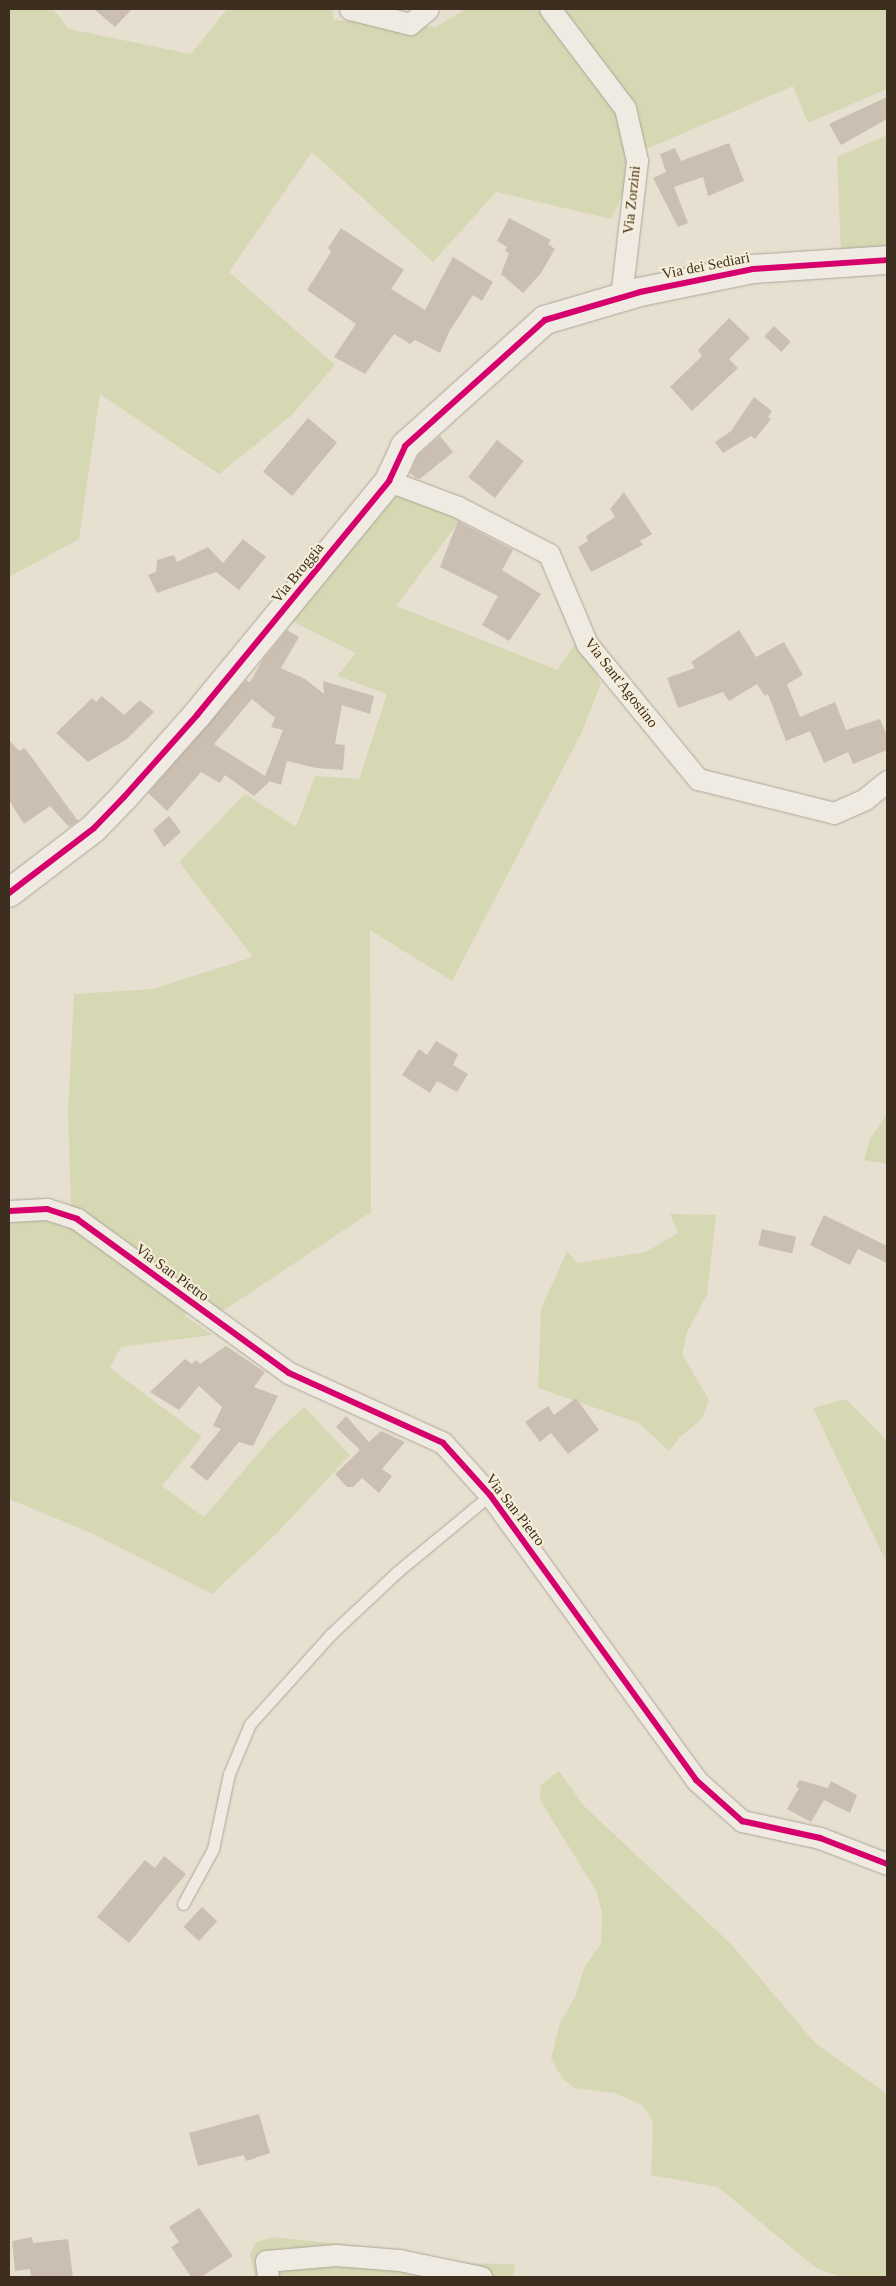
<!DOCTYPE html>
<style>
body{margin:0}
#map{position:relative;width:896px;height:2286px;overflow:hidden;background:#e7e0d1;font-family:Georgia,serif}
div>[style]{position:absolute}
.green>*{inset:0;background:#d6d7b3}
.building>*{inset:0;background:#cbbfb2;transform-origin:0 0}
.roads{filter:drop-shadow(0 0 1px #ada599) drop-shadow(0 0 1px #ada599)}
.service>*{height:11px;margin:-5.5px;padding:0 5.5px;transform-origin:5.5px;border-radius:5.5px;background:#efebe3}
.minor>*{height:21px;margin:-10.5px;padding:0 10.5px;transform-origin:10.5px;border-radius:10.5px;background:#efebe3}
.tertiary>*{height:28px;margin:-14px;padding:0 14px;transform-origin:14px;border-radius:14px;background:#efebe3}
.cycleway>*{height:6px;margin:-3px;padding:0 3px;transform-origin:3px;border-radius:3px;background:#d6006c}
span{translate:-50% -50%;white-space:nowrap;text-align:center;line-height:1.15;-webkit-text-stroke:4px #f7eed8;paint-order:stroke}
.street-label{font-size:15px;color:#3d2e20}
.frame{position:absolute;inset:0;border:10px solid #3d2e20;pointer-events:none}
</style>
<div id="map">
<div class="green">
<div style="clip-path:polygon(9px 9px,53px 9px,69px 29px,191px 54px,227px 9px,333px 9px,333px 20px,436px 27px,466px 9px,887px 9px,887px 89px,808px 123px,793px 86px,644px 150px,611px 219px,496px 192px,433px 262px,312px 152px,229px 272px,335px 365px,292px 415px,219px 474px,100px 394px,79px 539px,9px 577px)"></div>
<div style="clip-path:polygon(887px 135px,887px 249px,841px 254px,837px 157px)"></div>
<div style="clip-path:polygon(390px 477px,467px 511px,396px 606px,557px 670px,579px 638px,601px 683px,582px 732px,452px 981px,370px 930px,371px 1212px,208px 1321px,192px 1311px,184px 1315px,212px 1335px,121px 1347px,110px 1368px,202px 1437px,162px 1486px,204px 1517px,274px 1435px,304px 1407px,350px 1455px,276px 1534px,212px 1594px,89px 1532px,9px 1499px,9px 1216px,71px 1208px,68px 1111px,74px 994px,153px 989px,253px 957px,179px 862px,245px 794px,296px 827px,315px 776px,359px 779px,387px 694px,337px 676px,356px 653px,282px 616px)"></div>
<div style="clip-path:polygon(887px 1114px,887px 1164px,864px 1160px,870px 1139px)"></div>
<div style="clip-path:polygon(670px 1214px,716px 1215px,707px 1295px,687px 1332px,682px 1354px,709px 1400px,702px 1419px,680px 1437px,669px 1451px,639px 1423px,538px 1388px,541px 1309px,567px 1251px,578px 1263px,646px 1252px,678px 1233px)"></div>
<div style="clip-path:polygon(846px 1399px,887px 1441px,887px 1564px,813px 1408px)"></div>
<div style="clip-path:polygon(559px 1771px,584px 1806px,732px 1945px,815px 2043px,887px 2094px,887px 2277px,841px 2277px,816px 2268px,718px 2187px,651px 2175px,653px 2122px,642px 2105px,614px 2093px,575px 2088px,562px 2078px,551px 2059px,560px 2023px,575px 1997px,585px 1966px,601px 1944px,602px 1913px,597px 1892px,540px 1800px,541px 1785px)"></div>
<div style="clip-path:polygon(272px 2237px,351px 2245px,456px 2263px,515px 2264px,513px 2277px,255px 2277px,250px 2255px,255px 2243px)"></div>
</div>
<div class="building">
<div style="clip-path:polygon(94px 9px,132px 9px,115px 27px)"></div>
<div style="clip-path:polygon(887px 97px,887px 119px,841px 145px,829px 124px)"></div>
<div style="clip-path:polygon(729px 143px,744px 181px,708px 196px,703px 177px,674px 187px,688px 223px,678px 227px,653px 178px,666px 172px,660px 154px,675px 148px,681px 161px)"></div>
<div style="clip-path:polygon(509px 218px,551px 240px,548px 244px,555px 249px,541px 273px,523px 293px,501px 274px,509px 253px,505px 251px,507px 247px,497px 241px)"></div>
<div style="clip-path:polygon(341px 228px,404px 270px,391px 289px,425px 310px,453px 257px,493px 282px,482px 301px,473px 295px,449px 332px,440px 353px,415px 340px,410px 344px,394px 334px,365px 374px,334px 357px,356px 324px,307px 290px,331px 252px,328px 248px)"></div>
<div style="clip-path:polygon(729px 318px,750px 338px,729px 359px,738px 368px,692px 411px,670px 387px,702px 356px,698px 350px)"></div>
<div style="left:774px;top:326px;width:23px;height:14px;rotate:43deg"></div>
<div style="clip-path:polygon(754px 397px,772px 411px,768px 417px,771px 419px,755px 439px,751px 436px,723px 453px,715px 442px,731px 431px)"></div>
<div style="left:308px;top:418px;width:38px;height:70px;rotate:40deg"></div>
<div style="clip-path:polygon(440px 436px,453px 452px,420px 479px,416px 478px,410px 473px,418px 455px)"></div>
<div style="left:497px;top:440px;width:34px;height:47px;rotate:38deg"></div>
<div style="clip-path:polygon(624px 492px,652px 534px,640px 541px,643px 545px,591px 572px,578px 547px,588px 541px,586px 536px,615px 517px,610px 509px)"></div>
<div style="clip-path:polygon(458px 521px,513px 550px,502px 570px,541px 594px,509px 641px,482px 625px,498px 596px,440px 567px)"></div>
<div style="clip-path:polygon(243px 539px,266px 557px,239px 590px,216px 572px,157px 593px,148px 575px,156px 572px,157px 560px,174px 555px,177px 562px,208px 547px,223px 563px)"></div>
<div style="clip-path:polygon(evenodd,287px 630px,299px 637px,281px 668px,305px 679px,324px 694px,323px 681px,374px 696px,370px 714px,342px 705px,335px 744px,345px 745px,343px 770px,316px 768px,287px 761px,281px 785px,270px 781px,254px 796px,225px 775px,220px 783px,201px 772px,167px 811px,148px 793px,246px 680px,250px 682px,263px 659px,287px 630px,252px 699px,275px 718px,271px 727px,283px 730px,265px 776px,214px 744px,252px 699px)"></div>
<div style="clip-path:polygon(739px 630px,756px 657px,784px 642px,803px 675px,787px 684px,800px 717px,835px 702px,846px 730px,880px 719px,887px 735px,887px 750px,853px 764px,848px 752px,824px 763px,810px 731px,786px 741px,768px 694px,765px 696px,757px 684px,729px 701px,723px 692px,678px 708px,667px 678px,695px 668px,691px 662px)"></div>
<div style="clip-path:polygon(102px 696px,124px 715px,140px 700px,154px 712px,127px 739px,88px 762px,56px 733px,92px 698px,96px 702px)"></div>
<div style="clip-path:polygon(9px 740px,19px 751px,24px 748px,27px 751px,78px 821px,69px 827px,50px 806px,24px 824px,9px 800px)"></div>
<div style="clip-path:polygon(169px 816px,181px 832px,164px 847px,153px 830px)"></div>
<div style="clip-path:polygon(436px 1041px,458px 1054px,453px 1065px,468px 1074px,457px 1092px,437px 1081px,430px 1093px,402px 1075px,419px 1049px,427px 1055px)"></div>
<div style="clip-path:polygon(824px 1215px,887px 1246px,887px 1263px,858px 1249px,850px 1265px,810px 1245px)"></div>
<div style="left:762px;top:1229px;width:35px;height:17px;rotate:13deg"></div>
<div style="clip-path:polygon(226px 1346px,265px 1372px,254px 1387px,278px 1396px,253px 1446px,239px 1442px,207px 1481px,190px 1467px,221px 1429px,213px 1426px,222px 1407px,199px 1386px,179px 1410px,150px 1392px,185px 1359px,192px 1364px,196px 1360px,200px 1364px)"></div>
<div style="clip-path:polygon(576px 1398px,599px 1430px,568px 1454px,551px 1433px,540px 1442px,525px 1422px,548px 1406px,554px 1415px)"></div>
<div style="clip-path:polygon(346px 1416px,369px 1442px,381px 1431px,405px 1442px,382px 1469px,392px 1476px,379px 1493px,362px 1478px,353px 1487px,347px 1487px,335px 1474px,360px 1450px,336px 1427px)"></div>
<div style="clip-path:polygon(799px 1780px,828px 1788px,831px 1781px,857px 1795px,850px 1813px,824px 1800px,811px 1822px,787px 1809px,799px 1788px,796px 1787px)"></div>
<div style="clip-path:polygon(164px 1856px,186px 1874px,129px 1943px,97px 1917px,145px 1860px,155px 1868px)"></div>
<div style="left:202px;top:1907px;width:21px;height:27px;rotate:43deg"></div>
<div style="clip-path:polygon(259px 2114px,270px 2153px,246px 2161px,244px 2155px,198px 2166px,189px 2133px)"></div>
<div style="clip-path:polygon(199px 2208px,233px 2256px,201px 2277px,191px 2277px,171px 2247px,179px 2242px,169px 2227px)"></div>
<div style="clip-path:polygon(32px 2237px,33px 2243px,68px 2239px,73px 2277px,31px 2277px,30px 2269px,15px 2271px,12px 2241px)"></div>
</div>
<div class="roads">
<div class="service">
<div style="left:183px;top:1904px;width:63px;rotate:-61.4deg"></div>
<div style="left:213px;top:1849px;width:77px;rotate:-78deg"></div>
<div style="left:229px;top:1774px;width:54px;rotate:-67.2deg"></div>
<div style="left:250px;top:1724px;width:120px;rotate:-48deg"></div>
<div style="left:330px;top:1635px;width:92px;rotate:-43.2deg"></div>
<div style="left:397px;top:1572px;width:121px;rotate:-39.6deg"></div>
</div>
<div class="minor">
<div style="left:350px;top:9px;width:62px;rotate:14deg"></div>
<div style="left:410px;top:24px;width:23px;rotate:-40deg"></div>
<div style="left:550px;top:9px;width:124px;rotate:52.9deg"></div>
<div style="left:625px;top:108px;width:54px;rotate:77.2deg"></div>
<div style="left:637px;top:161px;width:138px;rotate:96.7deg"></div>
<div style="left:389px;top:481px;width:74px;rotate:20.6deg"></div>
<div style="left:458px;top:507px;width:102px;rotate:27.3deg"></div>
<div style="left:549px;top:554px;width:98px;rotate:67.1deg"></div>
<div style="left:587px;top:644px;width:175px;rotate:50.6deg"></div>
<div style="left:698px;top:779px;width:140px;rotate:14deg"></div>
<div style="left:834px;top:813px;width:34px;rotate:-24deg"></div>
<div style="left:865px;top:799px;width:28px;rotate:-39deg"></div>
<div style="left:9px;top:1211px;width:38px;rotate:-3deg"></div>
<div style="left:47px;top:1209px;width:32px;rotate:18deg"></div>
<div style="left:77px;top:1219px;width:262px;rotate:36deg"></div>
<div style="left:289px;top:1373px;width:169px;rotate:24.4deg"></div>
<div style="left:443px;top:1443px;width:70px;rotate:47.9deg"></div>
<div style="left:490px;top:1495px;width:352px;rotate:54.1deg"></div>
<div style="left:696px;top:1780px;width:62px;rotate:41.7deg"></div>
<div style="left:742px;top:1821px;width:80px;rotate:12.3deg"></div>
<div style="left:820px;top:1838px;width:72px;rotate:21.2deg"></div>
<div style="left:268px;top:2277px;width:16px;rotate:-97deg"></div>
<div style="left:266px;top:2261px;width:70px;rotate:-4.9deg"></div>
<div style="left:336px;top:2255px;width:63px;rotate:4.5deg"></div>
<div style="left:399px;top:2260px;width:84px;rotate:11.7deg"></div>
</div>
<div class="tertiary">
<div style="left:9px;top:893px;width:107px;rotate:-37.4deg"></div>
<div style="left:94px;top:828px;width:43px;rotate:-45.9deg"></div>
<div style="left:124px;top:797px;width:110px;rotate:-48.3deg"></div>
<div style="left:197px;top:715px;width:303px;rotate:-50.6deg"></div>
<div style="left:389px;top:481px;width:38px;rotate:-65deg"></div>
<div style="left:405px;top:446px;width:188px;rotate:-42deg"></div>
<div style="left:545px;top:320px;width:99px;rotate:-16.4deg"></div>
<div style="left:640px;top:292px;width:115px;rotate:-11.5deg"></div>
<div style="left:753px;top:269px;width:134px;rotate:-3.8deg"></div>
</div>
</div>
<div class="cycleway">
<div style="left:9px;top:893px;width:107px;rotate:-37.4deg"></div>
<div style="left:94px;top:828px;width:43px;rotate:-45.9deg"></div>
<div style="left:124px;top:797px;width:110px;rotate:-48.3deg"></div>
<div style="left:197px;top:715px;width:303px;rotate:-50.6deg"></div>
<div style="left:389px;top:481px;width:38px;rotate:-65deg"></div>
<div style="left:405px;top:446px;width:188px;rotate:-42deg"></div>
<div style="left:545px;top:320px;width:99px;rotate:-16.4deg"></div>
<div style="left:640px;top:292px;width:115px;rotate:-11.5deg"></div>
<div style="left:753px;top:269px;width:134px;rotate:-3.8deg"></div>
<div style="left:9px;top:1211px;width:38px;rotate:-3deg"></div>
<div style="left:47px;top:1209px;width:32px;rotate:18deg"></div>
<div style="left:77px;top:1219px;width:262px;rotate:36deg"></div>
<div style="left:289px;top:1373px;width:169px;rotate:24.4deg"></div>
<div style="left:443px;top:1443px;width:70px;rotate:47.9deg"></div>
<div style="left:490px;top:1495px;width:352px;rotate:54.1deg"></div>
<div style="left:696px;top:1780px;width:62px;rotate:41.7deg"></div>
<div style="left:742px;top:1821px;width:80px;rotate:12.3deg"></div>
<div style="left:820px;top:1838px;width:72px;rotate:21.2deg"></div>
</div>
<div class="street-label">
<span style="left:632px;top:200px;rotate:-84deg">Via Zorzini</span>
<span style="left:706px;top:266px;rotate:-11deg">Via dei Sediari</span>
<span style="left:298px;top:573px;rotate:-51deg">Via Broggia</span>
<span style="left:621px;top:683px;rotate:52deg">Via Sant'Agostino</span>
<span style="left:172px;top:1273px;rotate:36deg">Via San Pietro</span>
<span style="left:515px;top:1510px;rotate:52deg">Via San Pietro</span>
</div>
<div class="frame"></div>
</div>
